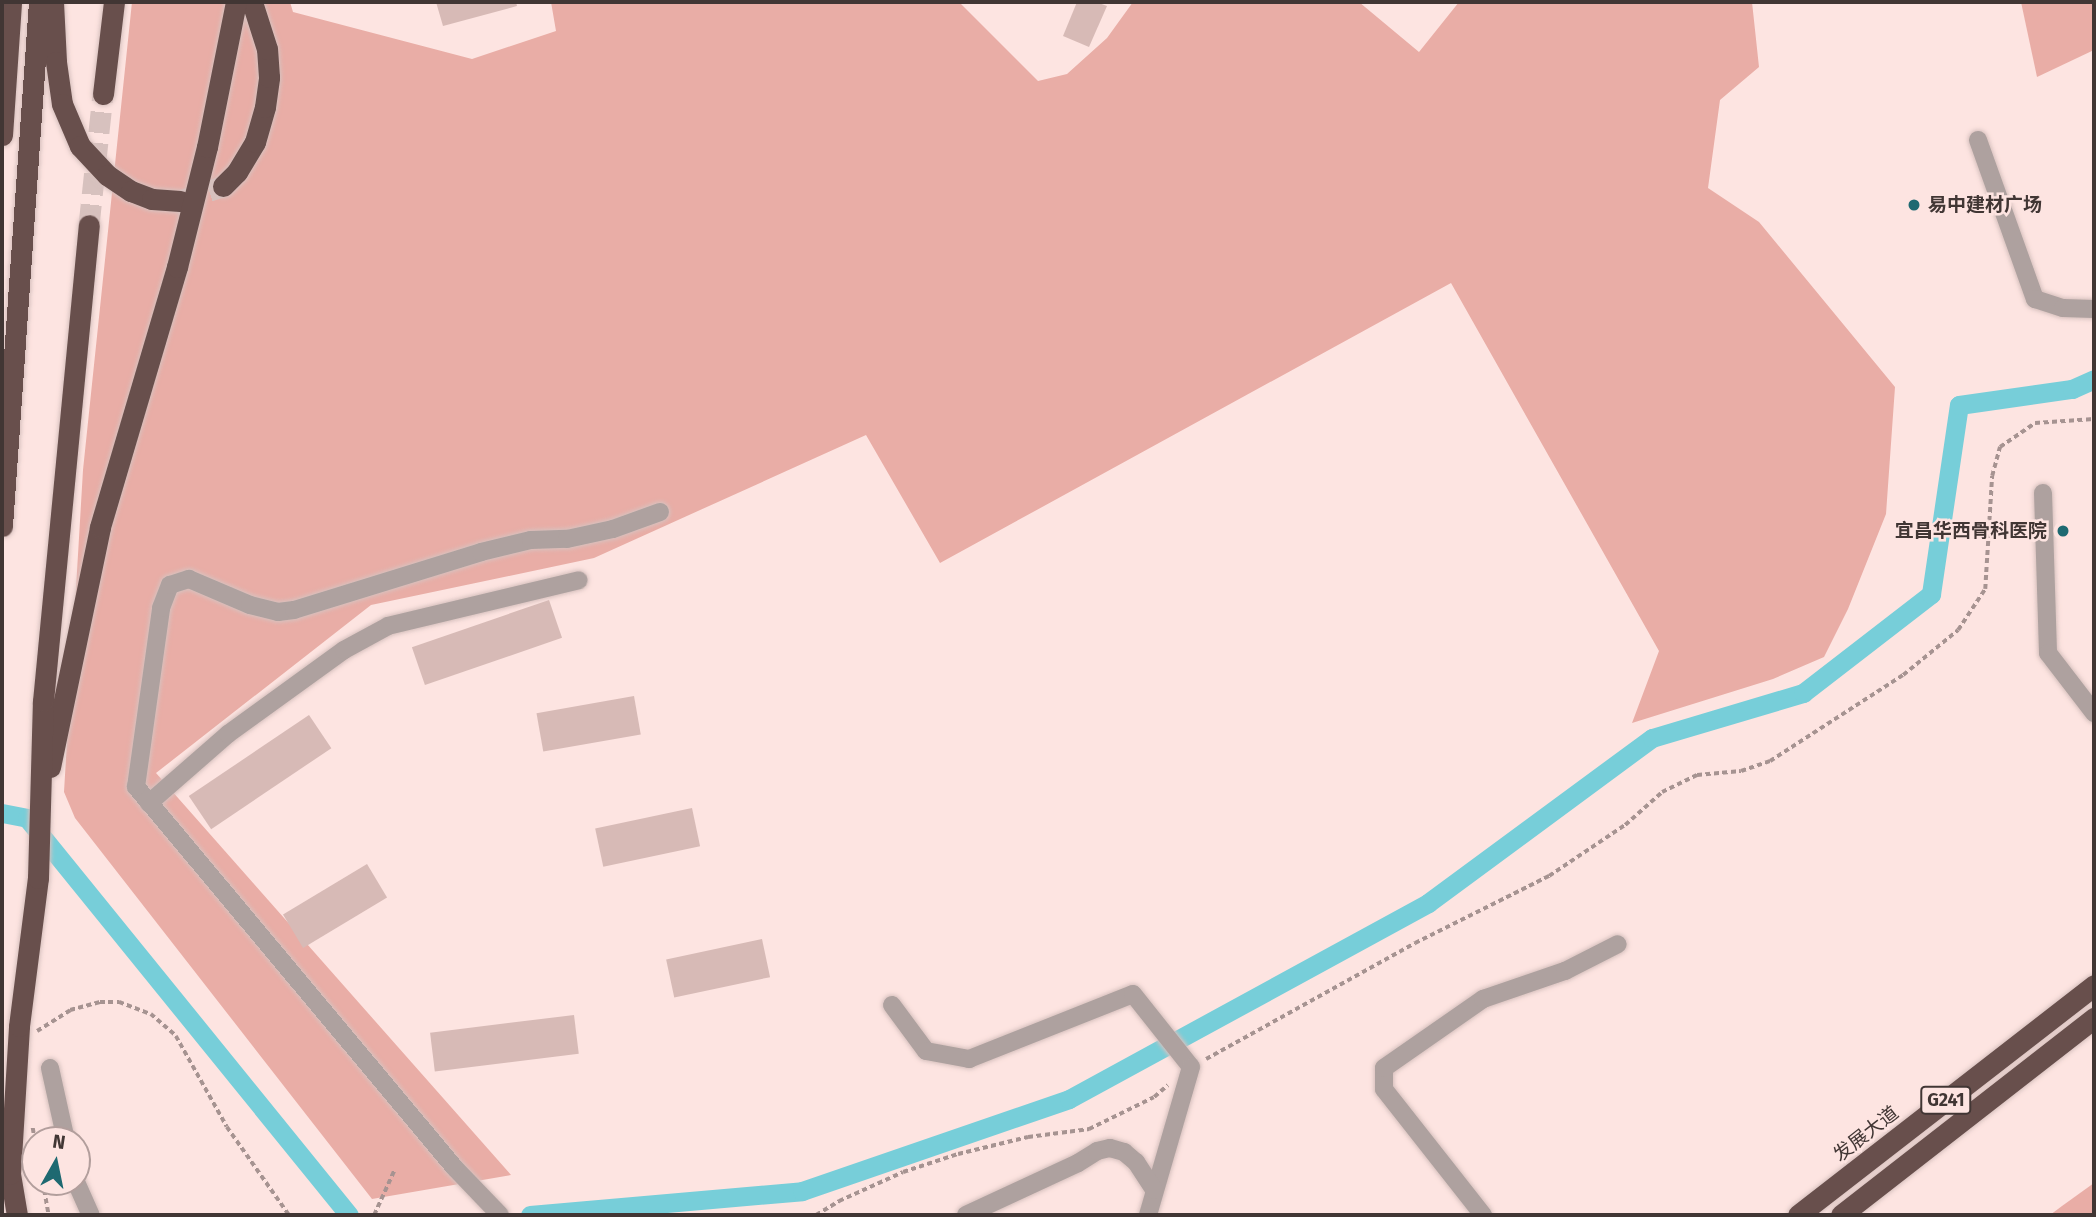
<!DOCTYPE html>
<meta charset="utf-8">
<style>
body{margin:0}
#map{position:relative;width:2096px;height:1217px;overflow:hidden;background:#fde4e1;font-family:"Fira Sans","Noto Sans SC",sans-serif}
div>[style]{position:absolute}
.green>*{inset:0;background:#e9ada6}
.canal>*{height:19px;margin:-9.5px;padding:0 9.5px;transform-origin:9.5px;border-radius:9.5px;background:#77ced9}
.building>*{inset:0;background:#d7bab6;transform-origin:0 0}
.highway-tunnel>*{height:21px;margin-top:-10.5px;transform-origin:0;background:repeating-linear-gradient(90deg,#d7c1be 0 21px,transparent 0 31px)}
.path>*{height:3.5px;margin-top:-1.75px;transform-origin:0;background:repeating-linear-gradient(90deg,#a69391 0 5px,transparent 0 8.5px)}
.roads{filter:drop-shadow(0 0 2px #d7c1be) drop-shadow(0 0 2px #d7c1be)}
.minor>*{height:18px;margin:-9px;padding:0 9px;transform-origin:9px;border-radius:9px;background:#aea19f}
.highway>*{height:21px;margin:-10.5px;padding:0 10.5px;transform-origin:10.5px;border-radius:10.5px;background:#684f4c}
.dots>*{width:19px;height:19px;translate:-50% -50%;box-sizing:border-box;border:4px solid #fde4e1;border-radius:50%}
span{translate:-50% -50%;white-space:nowrap;text-align:center;line-height:1.15;-webkit-text-stroke:5px #fde4e1;paint-order:stroke}
.shield-label span{padding:2px 5px;background:#fde4e1;border:2px solid;border-radius:5px;-webkit-text-stroke-width:0}
.shield-label{font-size:18px;color:#413634;font-weight:700}
.poi-label{font-size:19px;color:#413634;font-weight:700}
.left{translate:0 -50%;text-align:left}
.right{translate:-100% -50%;text-align:right}
.street-label{font-size:19px;color:#413634}
.frame{position:absolute;inset:0;border:4px solid #413634;pointer-events:none}
.north{position:absolute;left:21px;top:1126px;width:70px;height:70px;box-sizing:border-box;background:#fde4e1;border:2px solid #b29e9c;border-radius:50%;rotate:9deg;font-size:19px;font-weight:700;line-height:28px;text-align:center;color:#413634}
.north::after{content:'';display:block;margin:auto;width:24px;height:32px;background:#1e6971;clip-path:polygon(50% 0,100% 100%,50% 72%,0 100%)}
</style>
<div id="map">
<div class="green">
<div style="clip-path:polygon(132px 2px,290px 2px,293px 12px,472px 59px,556px 31px,551px 2px,959px 2px,1038px 81px,1067px 74px,1107px 38px,1133px 2px,1359px 2px,1419px 52px,1459px 2px,1752px 2px,1759px 67px,1720px 100px,1708px 188px,1759px 222px,1895px 387px,1886px 514px,1848px 609px,1824px 657px,1773px 679px,1632px 723px,1659px 651px,1451px 283px,940px 563px,866px 435px,594px 558px,371px 605px,156px 773px,511px 1175px,372px 1199px,75px 818px,64px 792px,83px 470px)"></div>
<div style="clip-path:polygon(2021px 2px,2094px 2px,2094px 50px,2037px 77px)"></div>
<div style="clip-path:polygon(2094px 1183px,2094px 1215px,2050px 1215px,2062px 1206px)"></div>
</div>
<div class="canal">
<div style="left:2px;top:813px;width:25px;rotate:11deg"></div>
<div style="left:27px;top:818px;width:511px;rotate:50.96deg"></div>
<div style="left:530px;top:1215px;width:273px;rotate:-5deg"></div>
<div style="left:802px;top:1191px;width:282px;rotate:-19deg"></div>
<div style="left:1069px;top:1099px;width:409px;rotate:-28.6deg"></div>
<div style="left:1428px;top:903px;width:278px;rotate:-36.4deg"></div>
<div style="left:1652px;top:738px;width:158px;rotate:-16.6deg"></div>
<div style="left:1803px;top:693px;width:162px;rotate:-37.7deg"></div>
<div style="left:1931px;top:594px;width:191px;rotate:-81.6deg"></div>
<div style="left:1959px;top:405px;width:114px;rotate:-8.1deg"></div>
<div style="left:2072px;top:389px;width:24px;rotate:-24deg"></div>
</div>
<div class="building">
<div style="clip-path:polygon(436px 2px,516px 2px,517px 6px,443px 26px)"></div>
<div style="clip-path:polygon(1077px 2px,1096px 2px,1107px 6px,1089px 47px,1063px 36px)"></div>
<div style="left:549px;top:600px;width:40px;height:145px;rotate:71deg"></div>
<div style="left:634px;top:696px;width:39px;height:99px;rotate:80deg"></div>
<div style="left:309px;top:715px;width:40px;height:145px;rotate:56deg"></div>
<div style="left:692px;top:808px;width:39px;height:99px;rotate:78deg"></div>
<div style="left:367px;top:864px;width:39px;height:98px;rotate:59deg"></div>
<div style="left:762px;top:939px;width:39px;height:98px;rotate:78deg"></div>
<div style="left:574px;top:1015px;width:39px;height:145px;rotate:83deg"></div>
</div>
<div class="highway-tunnel">
<div style="left:180px;top:201px;width:46px;rotate:-19.2deg"></div>
<div style="left:89px;top:225px;width:132px;rotate:-83.9deg"></div>
</div>
<div class="path">
<div style="left:37px;top:1031px;width:39px;rotate:-32deg"></div>
<div style="left:70px;top:1010px;width:31px;rotate:-15deg"></div>
<div style="left:100px;top:1002px;width:19px"></div>
<div style="left:119px;top:1002px;width:34px;rotate:21deg"></div>
<div style="left:151px;top:1014px;width:33px;rotate:41deg"></div>
<div style="left:176px;top:1036px;width:104px;rotate:60.7deg"></div>
<div style="left:227px;top:1127px;width:108px;rotate:54.8deg"></div>
<div style="left:1206px;top:1059px;width:239px;rotate:-29deg"></div>
<div style="left:1415px;top:943px;width:150px;rotate:-26.6deg"></div>
<div style="left:1549px;top:876px;width:92px;rotate:-33.9deg"></div>
<div style="left:1625px;top:825px;width:50px;rotate:-41.7deg"></div>
<div style="left:1662px;top:792px;width:39px;rotate:-26deg"></div>
<div style="left:1697px;top:775px;width:44px;rotate:-5.2deg"></div>
<div style="left:1741px;top:771px;width:31px;rotate:-19deg"></div>
<div style="left:1770px;top:761px;width:158px;rotate:-32.9deg"></div>
<div style="left:1903px;top:675px;width:71px;rotate:-39.3deg"></div>
<div style="left:1958px;top:630px;width:49px;rotate:-56.6deg"></div>
<div style="left:1985px;top:589px;width:113px;rotate:-86.5deg"></div>
<div style="left:1992px;top:476px;width:30px;rotate:-75deg"></div>
<div style="left:2000px;top:447px;width:42px;rotate:-34.4deg"></div>
<div style="left:2035px;top:423px;width:59px;rotate:-3.9deg"></div>
<div style="left:33px;top:1128px;width:12px;rotate:81deg"></div>
<div style="left:43px;top:1182px;width:34px;rotate:80deg"></div>
<div style="left:374px;top:1215px;width:48px;rotate:-65.6deg"></div>
<div style="left:816px;top:1215px;width:27px;rotate:-31deg"></div>
<div style="left:839px;top:1201px;width:70px;rotate:-24.4deg"></div>
<div style="left:903px;top:1172px;width:58px;rotate:-18.1deg"></div>
<div style="left:958px;top:1154px;width:72px;rotate:-13.7deg"></div>
<div style="left:1028px;top:1137px;width:62px;rotate:-7.5deg"></div>
<div style="left:1089px;top:1129px;width:72px;rotate:-26.2deg"></div>
<div style="left:1154px;top:1097px;width:18px;rotate:-41deg"></div>
</div>
<div class="roads">
<div class="minor">
<div style="left:1978px;top:140px;width:169px;rotate:70.3deg"></div>
<div style="left:2035px;top:299px;width:29px;rotate:18deg"></div>
<div style="left:2063px;top:308px;width:31px;rotate:2deg"></div>
<div style="left:2043px;top:493px;width:160px;rotate:88.2deg"></div>
<div style="left:2048px;top:653px;width:76px;rotate:52.5deg"></div>
<div style="left:149px;top:803px;width:105px;rotate:-41.1deg"></div>
<div style="left:228px;top:734px;width:143px;rotate:-35.9deg"></div>
<div style="left:344px;top:650px;width:50px;rotate:-28.6deg"></div>
<div style="left:388px;top:626px;width:196px;rotate:-13.5deg"></div>
<div style="left:892px;top:1005px;width:57px;rotate:53.5deg"></div>
<div style="left:926px;top:1051px;width:44px;rotate:10.5deg"></div>
<div style="left:969px;top:1059px;width:176px;rotate:-21.6deg"></div>
<div style="left:1133px;top:994px;width:93px;rotate:51.5deg"></div>
<div style="left:1191px;top:1067px;width:154px;rotate:106.2deg"></div>
<div style="left:50px;top:1068px;width:74px;rotate:77.5deg"></div>
<div style="left:76px;top:1182px;width:36px;rotate:66deg"></div>
<div style="left:500px;top:1215px;width:66px;rotate:-133.8deg"></div>
<div style="left:454px;top:1167px;width:496px;rotate:-129.9deg"></div>
<div style="left:136px;top:787px;width:181px;rotate:-82deg"></div>
<div style="left:161px;top:608px;width:25px;rotate:-69deg"></div>
<div style="left:170px;top:585px;width:20px;rotate:-18deg"></div>
<div style="left:189px;top:579px;width:66px;rotate:23.1deg"></div>
<div style="left:250px;top:605px;width:29px;rotate:14deg"></div>
<div style="left:278px;top:612px;width:16px;rotate:-7deg"></div>
<div style="left:294px;top:610px;width:196px;rotate:-17.2deg"></div>
<div style="left:481px;top:552px;width:51px;rotate:-13.5deg"></div>
<div style="left:531px;top:540px;width:36px;rotate:-2deg"></div>
<div style="left:567px;top:539px;width:47px;rotate:-12.3deg"></div>
<div style="left:613px;top:529px;width:50px;rotate:-19.9deg"></div>
<div style="left:966px;top:1215px;width:123px;rotate:-24.9deg"></div>
<div style="left:1078px;top:1163px;width:22px;rotate:-32deg"></div>
<div style="left:1097px;top:1151px;width:13px;rotate:-13deg"></div>
<div style="left:1110px;top:1148px;width:15px;rotate:16deg"></div>
<div style="left:1124px;top:1152px;width:16px;rotate:40deg"></div>
<div style="left:1136px;top:1162px;width:33px;rotate:57deg"></div>
<div style="left:1483px;top:1215px;width:160px;rotate:-128.2deg"></div>
<div style="left:1384px;top:1089px;width:21px;rotate:-90deg"></div>
<div style="left:1384px;top:1068px;width:121px;rotate:-34.9deg"></div>
<div style="left:1483px;top:999px;width:87px;rotate:-18.9deg"></div>
<div style="left:1565px;top:971px;width:59px;rotate:-27deg"></div>
</div>
<div class="highway">
<div style="left:53px;top:2px;width:60px;rotate:87.1deg"></div>
<div style="left:56px;top:62px;width:42px;rotate:81.9deg"></div>
<div style="left:62px;top:104px;width:46px;rotate:66.8deg"></div>
<div style="left:80px;top:146px;width:40px;rotate:47deg"></div>
<div style="left:107px;top:175px;width:29px;rotate:34deg"></div>
<div style="left:131px;top:191px;width:22px;rotate:21deg"></div>
<div style="left:152px;top:199px;width:28px;rotate:4deg"></div>
<div style="left:103px;top:94px;width:93px;rotate:-83.2deg"></div>
<div style="left:2px;top:135px;width:133px;rotate:-86.1deg"></div>
<div style="left:223px;top:186px;width:20px;rotate:-45deg"></div>
<div style="left:237px;top:172px;width:35px;rotate:-59deg"></div>
<div style="left:255px;top:142px;width:36px;rotate:-74deg"></div>
<div style="left:265px;top:107px;width:30px;rotate:-82deg"></div>
<div style="left:269px;top:77px;width:28px;rotate:-94deg"></div>
<div style="left:267px;top:49px;width:49px;rotate:-107.7deg"></div>
<div style="left:2px;top:526px;width:525px;rotate:-85.96deg"></div>
<div style="left:50px;top:767px;width:245px;rotate:-78.2deg"></div>
<div style="left:100px;top:527px;width:271px;rotate:-73.5deg"></div>
<div style="left:177px;top:267px;width:124px;rotate:-76deg"></div>
<div style="left:207px;top:147px;width:148px;rotate:-78.7deg"></div>
<div style="left:8px;top:1162px;width:54px;rotate:80.4deg"></div>
<div style="left:10px;top:1174px;width:148px;rotate:-86.5deg"></div>
<div style="left:19px;top:1026px;width:149px;rotate:-82.7deg"></div>
<div style="left:38px;top:878px;width:177px;rotate:-88.4deg"></div>
<div style="left:43px;top:701px;width:478px;rotate:-84.5deg"></div>
<div style="left:1798px;top:1215px;width:375px;rotate:-37.8deg"></div>
<div style="left:1841px;top:1215px;width:321px;rotate:-37.9deg"></div>
</div>
</div>
<div class="dots">
<div style="left:1914px;top:205px;background:#1e6971"></div>
<div style="left:2063px;top:531px;background:#1e6971"></div>
</div>
<div class="shield-label">
<span style="left:1946px;top:1100px">G241</span>
</div>
<div class="poi-label">
<span class="left" style="left:1928px;top:205px">易中建材广场</span>
<span class="right" style="left:2047px;top:531px">宜昌华西骨科医院</span>
</div>
<div class="street-label">
<span style="left:1866px;top:1134px;rotate:-38deg">发展大道</span>
</div>
<div class="frame"></div>
<div class="north">N</div>
</div>
